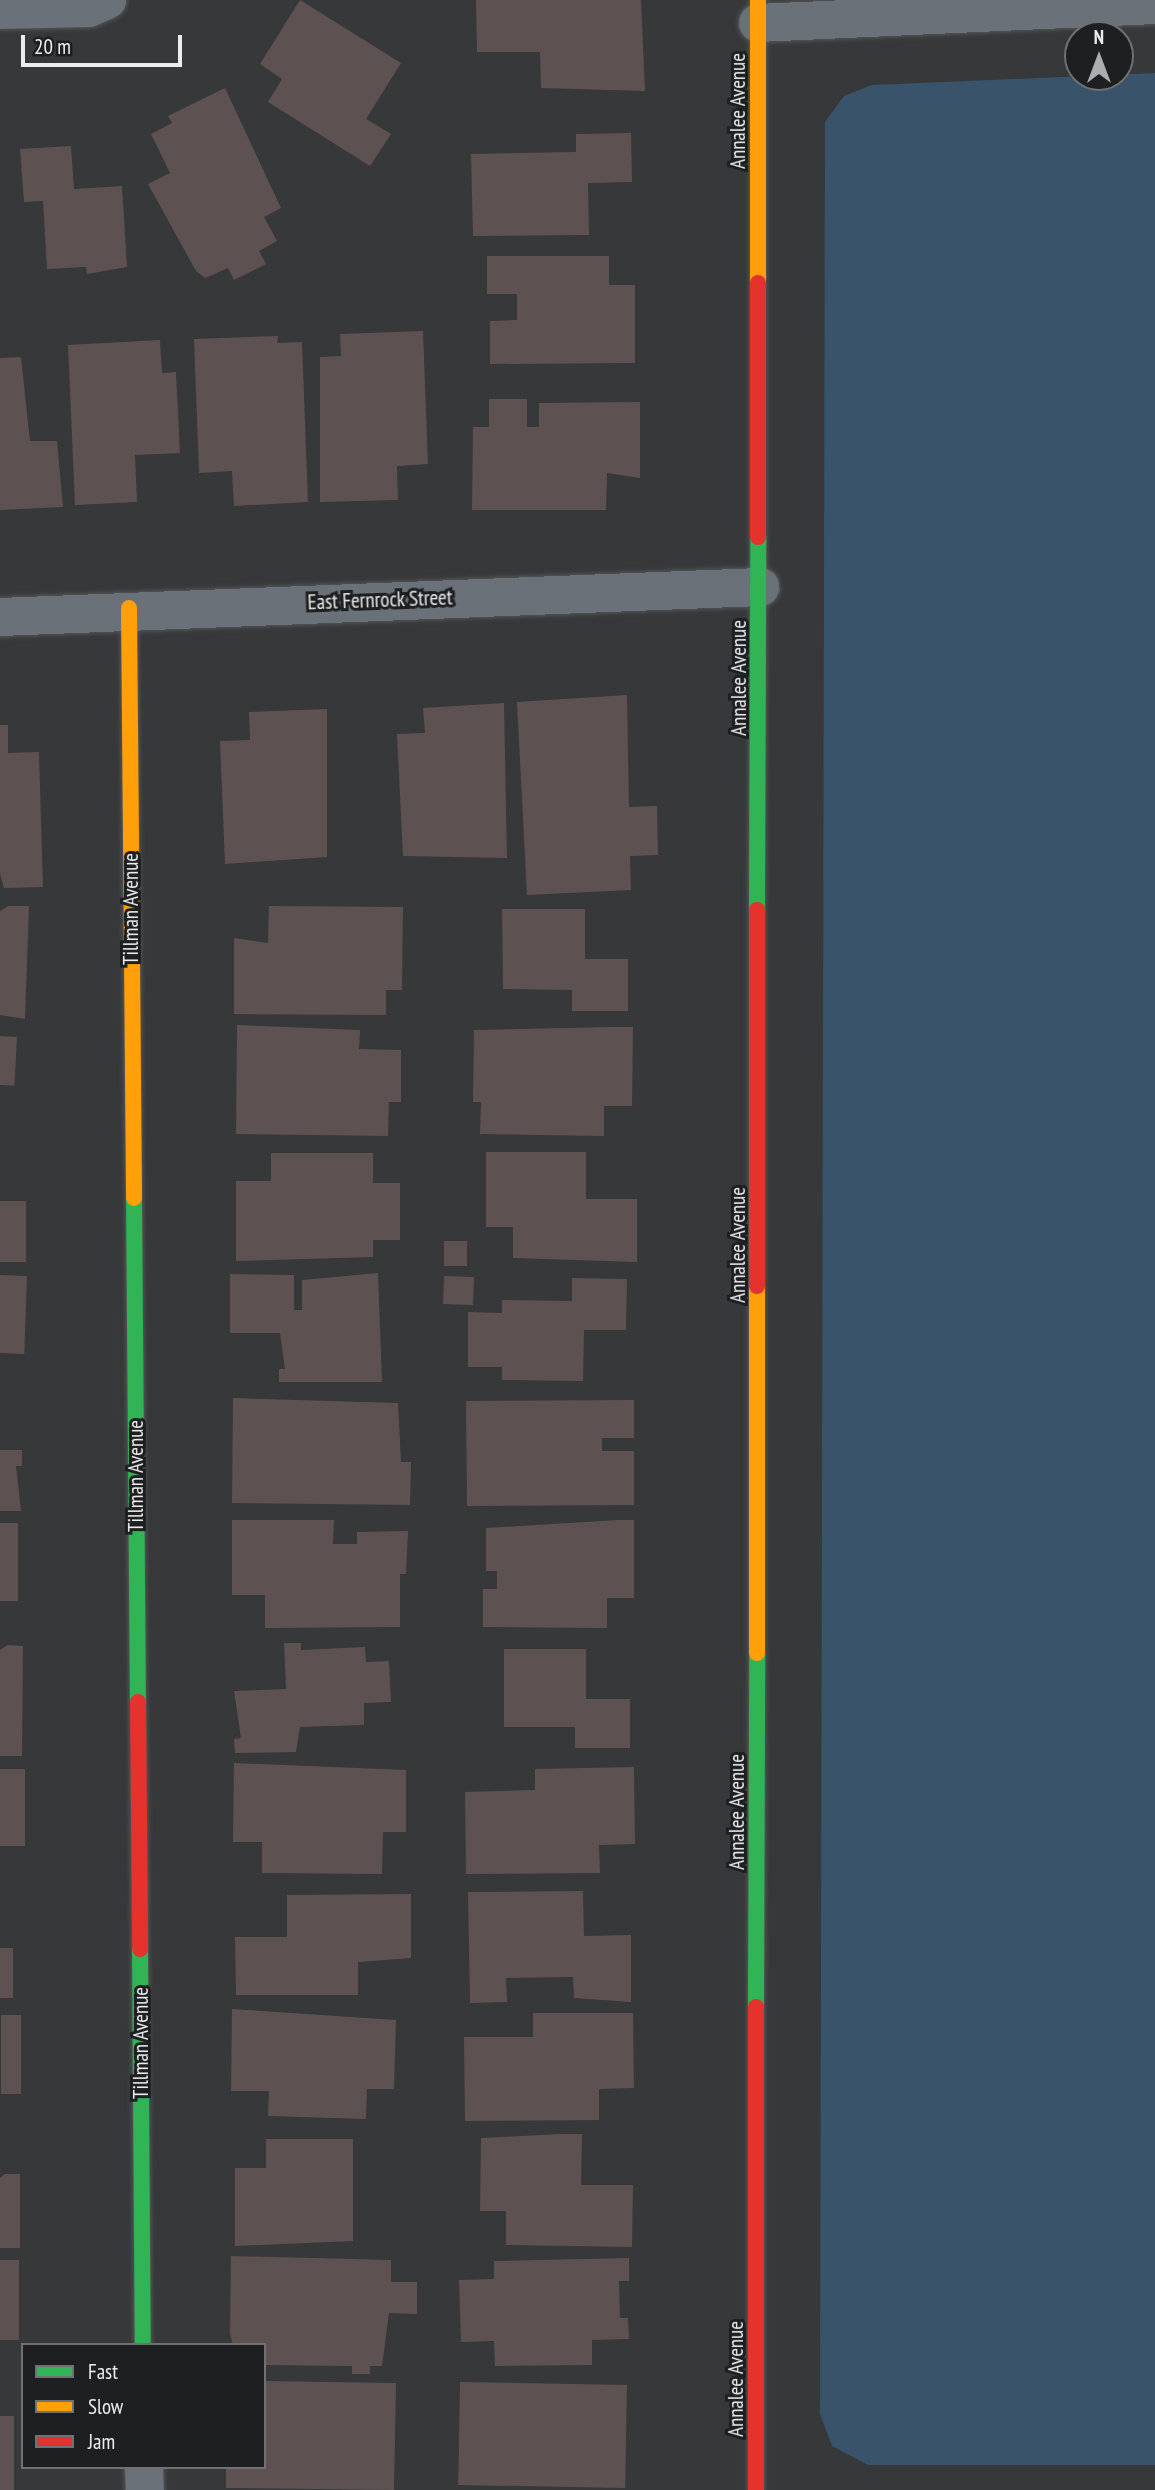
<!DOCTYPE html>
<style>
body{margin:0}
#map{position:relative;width:1155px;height:2490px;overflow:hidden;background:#36383a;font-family:"PT Sans Narrow",sans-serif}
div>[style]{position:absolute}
.green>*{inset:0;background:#39536b}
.building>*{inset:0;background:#5e5152;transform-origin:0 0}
.roads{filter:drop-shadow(0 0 2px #545556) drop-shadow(0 0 2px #545556)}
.street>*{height:38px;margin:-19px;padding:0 19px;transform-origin:19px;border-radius:19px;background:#6a7178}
.fast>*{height:16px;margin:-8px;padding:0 8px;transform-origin:8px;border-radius:8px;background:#30b455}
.slow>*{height:16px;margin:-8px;padding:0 8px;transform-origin:8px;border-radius:8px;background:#ff9f0a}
.jam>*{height:16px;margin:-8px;padding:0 8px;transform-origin:8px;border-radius:8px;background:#e5322d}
span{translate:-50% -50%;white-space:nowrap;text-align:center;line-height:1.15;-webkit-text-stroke:6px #1d1f20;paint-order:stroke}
.street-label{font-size:21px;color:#eaecee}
.legend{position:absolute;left:21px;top:2343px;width:245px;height:126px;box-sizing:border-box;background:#1d1f20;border:2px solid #6f7172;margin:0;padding:9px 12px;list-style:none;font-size:21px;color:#eaecee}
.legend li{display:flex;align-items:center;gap:14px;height:35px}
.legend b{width:35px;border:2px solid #6f7172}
.north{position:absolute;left:1064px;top:21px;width:70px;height:70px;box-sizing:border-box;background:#1d1f20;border:2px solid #6f7172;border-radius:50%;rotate:0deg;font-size:19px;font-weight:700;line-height:28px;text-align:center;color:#eaecee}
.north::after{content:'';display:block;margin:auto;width:24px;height:32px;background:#abadaf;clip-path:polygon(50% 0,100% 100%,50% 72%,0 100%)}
.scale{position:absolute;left:21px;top:35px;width:161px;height:32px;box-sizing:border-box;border:4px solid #eaecee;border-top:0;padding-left:9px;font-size:21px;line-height:24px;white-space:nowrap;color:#eaecee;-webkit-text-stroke:5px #1d1f20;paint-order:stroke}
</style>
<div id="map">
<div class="green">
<div style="clip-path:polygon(1155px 73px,1155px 2465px,868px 2465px,832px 2446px,820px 2414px,825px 122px,844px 96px,872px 85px)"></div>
</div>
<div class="building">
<div style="clip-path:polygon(300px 0,401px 63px,366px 119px,391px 134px,370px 166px,268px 102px,282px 79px,260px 64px)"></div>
<div style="clip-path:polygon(476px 0,641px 0,645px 91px,541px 88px,540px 52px,477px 52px)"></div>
<div style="clip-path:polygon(225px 88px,281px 208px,264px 217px,277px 241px,259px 251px,266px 264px,234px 280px,228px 268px,205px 278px,196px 271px,148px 184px,170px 173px,151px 134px,172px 123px,168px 116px)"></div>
<div style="clip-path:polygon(631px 133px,632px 182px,588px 183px,589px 235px,473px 236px,471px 154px,576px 152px,576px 134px)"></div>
<div style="clip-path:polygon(71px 146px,74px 189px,122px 186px,127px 267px,87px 274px,86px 267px,47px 269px,43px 201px,24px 202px,20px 149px)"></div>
<div style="clip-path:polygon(487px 256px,609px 256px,609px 285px,635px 285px,635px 363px,490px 364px,490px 321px,517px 320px,517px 294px,487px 294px)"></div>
<div style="clip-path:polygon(423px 331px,428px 464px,397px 466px,398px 500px,320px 502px,320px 357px,341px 356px,340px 334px)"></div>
<div style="clip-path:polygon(278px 336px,277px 343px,302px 342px,308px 502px,234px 506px,232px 471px,199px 473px,194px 339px)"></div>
<div style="clip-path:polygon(160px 340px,162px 373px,176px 372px,180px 453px,135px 455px,137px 502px,75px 505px,68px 345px)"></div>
<div style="clip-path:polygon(21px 357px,30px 441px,57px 441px,63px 507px,0 510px,0 358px)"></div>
<div style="clip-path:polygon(489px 399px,527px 399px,527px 427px,539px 427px,539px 403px,640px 402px,640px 478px,607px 473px,606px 510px,472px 510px,473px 427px,489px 427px)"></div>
<div style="clip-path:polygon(627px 695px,629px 807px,657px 806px,658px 855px,630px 856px,631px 890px,527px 895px,517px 702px)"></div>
<div style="clip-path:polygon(504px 703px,507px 858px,403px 856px,397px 734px,425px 733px,423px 708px)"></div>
<div style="clip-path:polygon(327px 709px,327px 857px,225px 864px,220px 741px,250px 740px,249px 712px)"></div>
<div style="clip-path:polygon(0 725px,8px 725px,8px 753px,39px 752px,43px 887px,4px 888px,0 874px)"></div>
<div style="clip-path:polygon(8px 906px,29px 906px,25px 1019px,0 1015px,0 911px)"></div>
<div style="clip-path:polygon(269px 906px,403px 907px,402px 990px,386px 990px,386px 1015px,234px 1014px,234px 938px,268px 943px)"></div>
<div style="clip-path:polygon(502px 909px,585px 909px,585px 959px,628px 959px,628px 1011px,572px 1011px,572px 990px,503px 989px)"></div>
<div style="clip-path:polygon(237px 1025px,360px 1030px,359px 1049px,401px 1050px,401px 1102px,389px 1102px,388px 1136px,236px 1134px)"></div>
<div style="clip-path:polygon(613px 1027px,633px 1027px,632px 1106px,604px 1106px,604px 1136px,480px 1134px,481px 1102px,473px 1102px,474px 1030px)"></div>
<div style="left:0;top:1036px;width:17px;height:49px;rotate:3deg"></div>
<div style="clip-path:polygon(486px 1152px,586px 1152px,586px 1199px,637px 1199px,637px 1262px,513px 1258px,513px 1227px,486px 1227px)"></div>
<div style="clip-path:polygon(271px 1153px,373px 1153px,373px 1183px,400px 1183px,400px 1240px,373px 1240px,373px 1257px,236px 1261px,236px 1181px,271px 1181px)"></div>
<div style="left:0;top:1201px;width:26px;height:61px"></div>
<div style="left:444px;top:1241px;width:23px;height:25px"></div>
<div style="clip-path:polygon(378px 1273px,382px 1382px,279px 1382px,279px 1369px,285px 1369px,280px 1333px,230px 1333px,230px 1274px,294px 1275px,294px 1310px,302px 1310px,302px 1280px)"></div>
<div style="left:0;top:1275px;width:27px;height:78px;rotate:2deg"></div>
<div style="left:444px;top:1276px;width:30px;height:28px;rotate:2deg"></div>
<div style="clip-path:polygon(572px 1278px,627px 1279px,626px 1330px,584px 1330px,583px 1381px,502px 1380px,502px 1367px,468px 1367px,468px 1312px,502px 1313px,502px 1300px,572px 1301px)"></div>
<div style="clip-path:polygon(233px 1398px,398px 1403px,401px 1462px,411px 1462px,410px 1505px,232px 1503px)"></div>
<div style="clip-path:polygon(634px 1400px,634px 1438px,602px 1438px,602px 1451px,634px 1451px,634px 1505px,467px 1506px,466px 1401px)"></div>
<div style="clip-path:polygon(0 1450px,22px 1450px,22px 1466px,16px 1466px,21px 1511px,0 1511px)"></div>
<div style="clip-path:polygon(232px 1520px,334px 1520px,333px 1544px,357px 1544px,357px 1532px,408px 1531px,406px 1574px,400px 1574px,400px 1627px,265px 1628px,265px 1595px,232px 1595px)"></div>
<div style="clip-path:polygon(619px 1520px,634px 1520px,634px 1598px,607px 1598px,607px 1628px,483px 1627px,483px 1589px,497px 1589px,497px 1571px,486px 1571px,486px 1528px)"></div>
<div style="left:0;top:1523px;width:18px;height:78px"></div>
<div style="clip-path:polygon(284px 1643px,301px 1643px,301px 1650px,365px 1647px,366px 1662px,389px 1661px,391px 1702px,364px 1703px,364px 1725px,300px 1727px,296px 1752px,235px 1753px,234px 1739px,241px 1738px,234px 1691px,286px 1689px)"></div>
<div style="clip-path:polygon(8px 1645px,23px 1646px,22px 1756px,0 1756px,0 1650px)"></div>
<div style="clip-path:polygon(504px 1649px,586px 1649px,586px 1699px,630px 1699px,630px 1748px,575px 1748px,575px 1727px,504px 1727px)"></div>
<div style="clip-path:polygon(234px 1763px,406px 1770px,406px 1832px,383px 1832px,382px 1874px,262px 1873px,262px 1842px,233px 1842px)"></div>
<div style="clip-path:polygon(634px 1767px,635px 1844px,599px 1845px,600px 1873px,466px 1874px,465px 1792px,535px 1790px,535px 1769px)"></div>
<div style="left:0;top:1769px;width:25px;height:77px"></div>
<div style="clip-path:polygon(583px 1891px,584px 1936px,631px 1935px,631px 2002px,574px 1998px,573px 1977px,506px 1978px,507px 2002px,470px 2003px,468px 1892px)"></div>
<div style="clip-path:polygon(411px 1894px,411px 1958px,358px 1962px,358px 1995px,236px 1995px,235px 1937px,287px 1937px,287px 1895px)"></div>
<div style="left:0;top:1948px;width:13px;height:50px"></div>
<div style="clip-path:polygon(232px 2009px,396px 2020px,394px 2089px,367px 2089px,366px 2119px,268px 2116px,269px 2091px,231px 2091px)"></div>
<div style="clip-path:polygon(533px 2013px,633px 2013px,634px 2088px,599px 2089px,599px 2120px,465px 2121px,464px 2037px,533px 2037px)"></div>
<div style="left:1px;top:2015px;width:20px;height:79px"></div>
<div style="clip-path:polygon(560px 2134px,582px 2134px,581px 2185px,633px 2185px,632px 2247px,506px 2245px,506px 2211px,480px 2211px,481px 2138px)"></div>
<div style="clip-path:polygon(266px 2139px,353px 2139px,353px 2241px,235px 2246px,235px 2168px,266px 2168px)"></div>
<div style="clip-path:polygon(5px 2174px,20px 2174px,20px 2248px,0 2248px,0 2178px)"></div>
<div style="clip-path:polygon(231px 2256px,391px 2260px,391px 2282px,417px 2282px,417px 2314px,389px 2313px,382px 2366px,370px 2366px,370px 2374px,352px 2374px,352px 2366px,264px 2365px,264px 2345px,233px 2345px,230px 2334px)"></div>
<div style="clip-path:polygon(629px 2258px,629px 2281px,619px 2281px,620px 2318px,628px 2318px,629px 2339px,592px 2340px,592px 2365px,495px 2366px,494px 2341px,461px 2342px,459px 2280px,494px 2279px,494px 2261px)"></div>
<div style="left:0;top:2260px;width:19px;height:80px"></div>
<div style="clip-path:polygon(264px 2381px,396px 2383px,394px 2490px,226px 2488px,226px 2467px,264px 2467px)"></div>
<div style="left:460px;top:2382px;width:167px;height:103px;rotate:1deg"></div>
<div style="left:0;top:2416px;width:14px;height:74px"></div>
</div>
<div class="roads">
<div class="street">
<div style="left:0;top:10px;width:89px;rotate:-1.3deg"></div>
<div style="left:89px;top:8px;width:20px;rotate:-24deg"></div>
<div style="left:758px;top:23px;width:397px;rotate:-2.6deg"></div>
<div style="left:0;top:617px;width:761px;rotate:-2.26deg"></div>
<div style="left:144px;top:2467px;width:23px;rotate:88deg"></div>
</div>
<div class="fast">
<div style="left:757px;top:910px;width:373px;rotate:-89.8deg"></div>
<div style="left:134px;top:1198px;width:504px;rotate:89.55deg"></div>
<div style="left:140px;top:1949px;width:396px;rotate:89.6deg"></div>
<div style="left:756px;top:2007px;width:354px;rotate:-89.8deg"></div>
</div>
<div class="slow">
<div style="left:758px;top:283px;width:283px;rotate:-90deg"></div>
<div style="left:129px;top:608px;width:590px;rotate:89.51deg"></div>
<div style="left:757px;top:1653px;width:367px;rotate:-90deg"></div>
</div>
<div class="jam">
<div style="left:758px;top:537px;width:254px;rotate:-90deg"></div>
<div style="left:757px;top:1286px;width:376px;rotate:-90deg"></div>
<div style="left:138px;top:1702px;width:247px;rotate:89.5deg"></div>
<div style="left:756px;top:2490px;width:483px;rotate:-90deg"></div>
</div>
</div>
<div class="street-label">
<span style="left:738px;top:111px;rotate:-90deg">Annalee Avenue</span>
<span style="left:380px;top:600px;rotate:-2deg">East Fernrock Street</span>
<span style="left:739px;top:678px;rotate:-90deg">Annalee Avenue</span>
<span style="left:131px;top:909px;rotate:-90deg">Tillman Avenue</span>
<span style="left:738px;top:1245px;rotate:-90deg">Annalee Avenue</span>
<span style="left:136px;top:1476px;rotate:-90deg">Tillman Avenue</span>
<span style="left:737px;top:1812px;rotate:-90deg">Annalee Avenue</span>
<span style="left:141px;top:2043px;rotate:-90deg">Tillman Avenue</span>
<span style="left:736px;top:2379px;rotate:-90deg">Annalee Avenue</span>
</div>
<ul class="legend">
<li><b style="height:9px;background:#30b455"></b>Fast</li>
<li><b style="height:9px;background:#ff9f0a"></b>Slow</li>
<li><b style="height:9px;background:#e5322d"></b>Jam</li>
</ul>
<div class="north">N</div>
<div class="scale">20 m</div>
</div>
